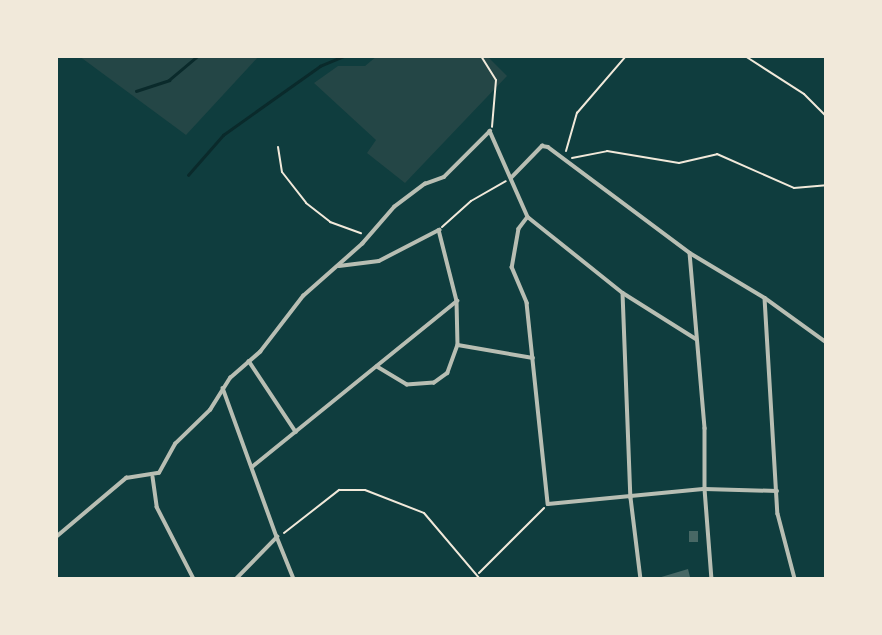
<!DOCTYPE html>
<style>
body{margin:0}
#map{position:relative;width:882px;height:635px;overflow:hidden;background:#0f3d3e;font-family:"Fira Sans",sans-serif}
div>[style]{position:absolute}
.green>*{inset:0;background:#244646}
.stream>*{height:2.5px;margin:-1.25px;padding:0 1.25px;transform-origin:1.25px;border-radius:1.25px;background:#0a2a2b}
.building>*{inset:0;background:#486865;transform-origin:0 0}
.path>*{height:2px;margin:-1px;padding:0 1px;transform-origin:1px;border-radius:1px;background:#f1e9da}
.minor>*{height:3.5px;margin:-1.75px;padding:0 1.75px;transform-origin:1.75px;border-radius:1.75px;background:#b8beb3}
span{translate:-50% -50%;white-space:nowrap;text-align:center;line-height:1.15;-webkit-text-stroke:6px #f1e9da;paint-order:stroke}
.frame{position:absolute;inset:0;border:58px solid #f1e9da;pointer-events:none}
</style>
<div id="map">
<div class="green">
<div style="clip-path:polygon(79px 56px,259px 56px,186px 135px)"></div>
<div style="clip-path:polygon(377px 56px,487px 56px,507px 76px,405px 183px,367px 153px,376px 140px,314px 83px,338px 66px,365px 66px)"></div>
</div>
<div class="stream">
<div style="left:136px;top:91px;width:35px;rotate:-18deg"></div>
<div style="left:169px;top:80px;width:38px;rotate:-40deg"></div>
<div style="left:188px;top:175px;width:53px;rotate:-48.8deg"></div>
<div style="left:223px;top:135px;width:119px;rotate:-35.4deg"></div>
<div style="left:320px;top:66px;width:25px;rotate:-23deg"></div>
</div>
<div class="building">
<div style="left:689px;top:531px;width:9px;height:11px"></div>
<div style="clip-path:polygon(688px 569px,690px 577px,658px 579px,658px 578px)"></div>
</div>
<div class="path">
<div style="left:481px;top:56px;width:28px;rotate:58deg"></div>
<div style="left:496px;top:80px;width:47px;rotate:94.9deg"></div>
<div style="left:745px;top:56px;width:70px;rotate:32.8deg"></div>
<div style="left:804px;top:94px;width:31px;rotate:45deg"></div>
<div style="left:278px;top:147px;width:25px;rotate:81deg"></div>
<div style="left:282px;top:172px;width:39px;rotate:52deg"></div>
<div style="left:306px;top:203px;width:31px;rotate:38deg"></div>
<div style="left:330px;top:222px;width:33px;rotate:20deg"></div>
<div style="left:566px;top:151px;width:40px;rotate:-74deg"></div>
<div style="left:577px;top:113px;width:75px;rotate:-49.3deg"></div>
<div style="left:572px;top:158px;width:36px;rotate:-11deg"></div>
<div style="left:607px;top:151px;width:73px;rotate:9.5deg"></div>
<div style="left:679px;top:163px;width:39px;rotate:-13deg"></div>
<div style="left:717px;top:154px;width:84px;rotate:23.8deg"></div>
<div style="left:794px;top:188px;width:32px;rotate:-5deg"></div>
<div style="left:442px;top:227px;width:39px;rotate:-42deg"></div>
<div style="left:471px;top:201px;width:40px;rotate:-29.7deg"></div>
<div style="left:284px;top:533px;width:70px;rotate:-38deg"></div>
<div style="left:339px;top:490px;width:26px"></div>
<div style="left:365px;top:490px;width:63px;rotate:21.3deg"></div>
<div style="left:424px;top:513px;width:87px;rotate:49.7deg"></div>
<div style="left:479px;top:573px;width:92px;rotate:-45deg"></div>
</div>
<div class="minor">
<div style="left:511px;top:178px;width:45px;rotate:-45.9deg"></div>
<div style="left:542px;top:146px;width:6px;rotate:9deg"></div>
<div style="left:548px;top:147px;width:177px;rotate:36.7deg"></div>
<div style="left:690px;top:253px;width:87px;rotate:31deg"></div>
<div style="left:765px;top:298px;width:75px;rotate:35.8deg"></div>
<div style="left:528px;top:217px;width:122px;rotate:38.7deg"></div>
<div style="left:623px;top:293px;width:86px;rotate:32.2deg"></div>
<div style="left:690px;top:253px;width:176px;rotate:85.1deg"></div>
<div style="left:705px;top:428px;width:61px;rotate:90deg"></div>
<div style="left:705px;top:489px;width:90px;rotate:85.6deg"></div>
<div style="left:339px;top:266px;width:40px;rotate:-7.1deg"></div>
<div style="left:379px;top:261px;width:68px;rotate:-27.3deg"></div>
<div style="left:439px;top:230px;width:73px;rotate:75.8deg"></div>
<div style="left:457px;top:301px;width:44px;rotate:88.7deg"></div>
<div style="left:458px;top:345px;width:30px;rotate:110deg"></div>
<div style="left:448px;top:373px;width:17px;rotate:144deg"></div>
<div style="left:434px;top:383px;width:27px;rotate:176deg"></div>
<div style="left:407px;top:385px;width:35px;rotate:-149deg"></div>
<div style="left:623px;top:293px;width:205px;rotate:87.8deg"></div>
<div style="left:631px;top:498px;width:82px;rotate:83deg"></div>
<div style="left:765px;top:298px;width:216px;rotate:86.6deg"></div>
<div style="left:778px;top:514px;width:67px;rotate:75.3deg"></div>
<div style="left:458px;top:345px;width:76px;rotate:9.8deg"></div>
<div style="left:249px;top:361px;width:85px;rotate:56.5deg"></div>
<div style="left:223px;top:388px;width:158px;rotate:70.1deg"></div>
<div style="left:252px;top:467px;width:264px;rotate:-39deg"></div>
<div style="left:153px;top:477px;width:30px;rotate:82deg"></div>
<div style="left:157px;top:507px;width:81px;rotate:62.8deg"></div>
<div style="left:56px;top:537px;width:92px;rotate:-40.1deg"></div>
<div style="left:126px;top:478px;width:33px;rotate:-9deg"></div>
<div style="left:159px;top:473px;width:33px;rotate:-61deg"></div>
<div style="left:175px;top:444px;width:49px;rotate:-44.2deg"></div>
<div style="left:210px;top:410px;width:38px;rotate:-58deg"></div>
<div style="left:230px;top:378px;width:40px;rotate:-41deg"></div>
<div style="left:260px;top:352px;width:71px;rotate:-52.5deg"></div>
<div style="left:303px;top:296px;width:79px;rotate:-41.4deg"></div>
<div style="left:362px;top:244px;width:49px;rotate:-49.1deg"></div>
<div style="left:394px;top:207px;width:39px;rotate:-37deg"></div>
<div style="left:425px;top:184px;width:20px;rotate:-20deg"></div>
<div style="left:444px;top:177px;width:65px;rotate:-45deg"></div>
<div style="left:490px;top:131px;width:94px;rotate:66.2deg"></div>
<div style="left:528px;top:217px;width:15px;rotate:127deg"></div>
<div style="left:519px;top:229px;width:39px;rotate:100deg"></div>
<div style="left:512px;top:267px;width:39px;rotate:67deg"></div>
<div style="left:527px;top:303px;width:202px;rotate:84deg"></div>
<div style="left:548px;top:504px;width:158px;rotate:-5.5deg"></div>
<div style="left:705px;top:489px;width:72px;rotate:1.6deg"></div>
<div style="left:236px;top:579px;width:59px;rotate:-45.7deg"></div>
<div style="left:277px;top:537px;width:45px;rotate:68deg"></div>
</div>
<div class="frame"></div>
</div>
